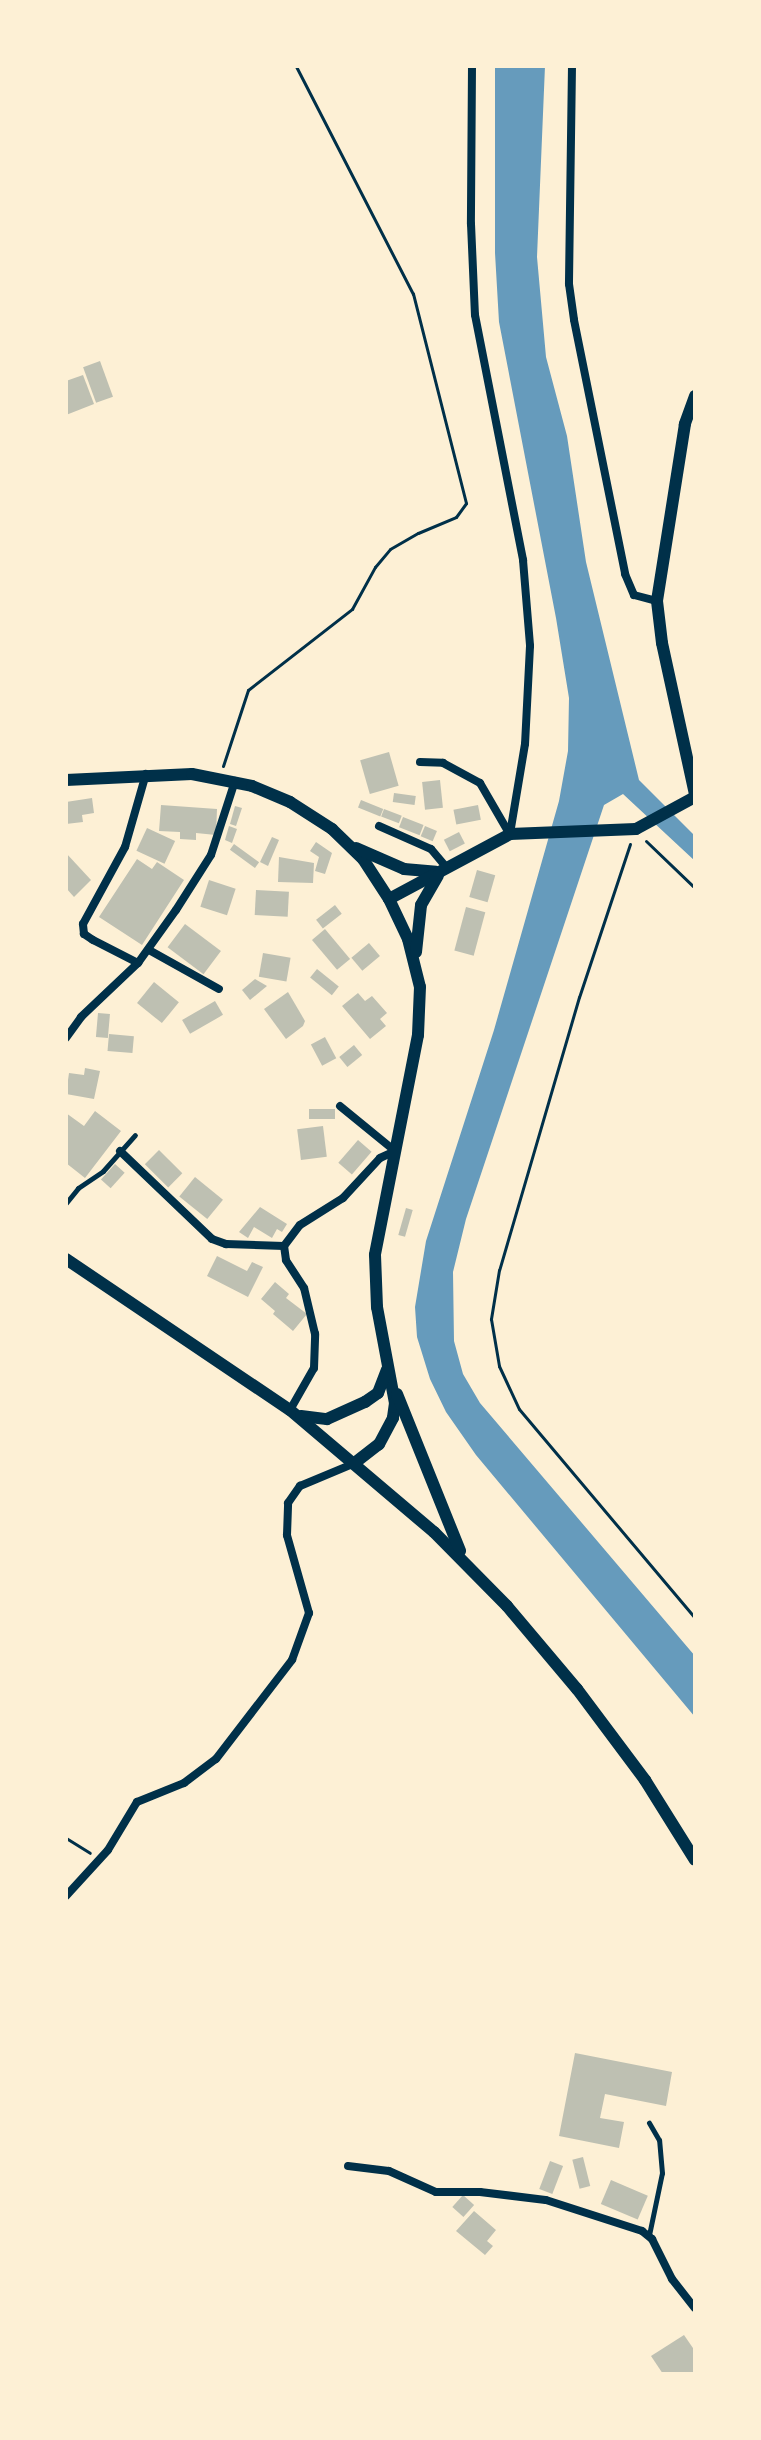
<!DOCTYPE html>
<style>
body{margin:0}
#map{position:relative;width:761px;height:2440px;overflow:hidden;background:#fdf0d5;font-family:"Times New Roman",serif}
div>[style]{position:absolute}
.water>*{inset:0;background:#669bbc}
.building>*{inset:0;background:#bec0b2;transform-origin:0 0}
.path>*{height:3px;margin:-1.5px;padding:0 1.5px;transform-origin:1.5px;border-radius:1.5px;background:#003049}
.service>*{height:5px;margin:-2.5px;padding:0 2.5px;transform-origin:2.5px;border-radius:2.5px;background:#003049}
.minor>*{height:8px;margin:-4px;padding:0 4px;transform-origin:4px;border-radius:4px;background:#003049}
.tertiary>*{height:12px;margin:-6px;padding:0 6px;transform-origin:6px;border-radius:6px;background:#003049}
span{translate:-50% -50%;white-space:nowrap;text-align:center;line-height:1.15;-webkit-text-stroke:6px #fdf0d5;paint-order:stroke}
.frame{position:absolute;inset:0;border:68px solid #fdf0d5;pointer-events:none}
</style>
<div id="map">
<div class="water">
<div style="clip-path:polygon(495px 66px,545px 66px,537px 257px,546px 357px,567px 436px,586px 562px,639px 780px,695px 836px,695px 861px,623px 794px,604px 805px,466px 1219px,453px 1272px,454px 1341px,463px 1374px,480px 1403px,695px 1656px,695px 1717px,476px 1455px,446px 1412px,430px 1379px,417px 1337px,415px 1307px,426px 1241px,494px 1030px,559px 801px,568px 751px,569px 698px,556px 618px,499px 322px,495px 253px)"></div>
</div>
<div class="building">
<div style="left:100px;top:361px;width:38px;height:18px;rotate:70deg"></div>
<div style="clip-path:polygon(83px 375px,94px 404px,66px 415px,66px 381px)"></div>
<div style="left:389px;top:752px;width:35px;height:30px;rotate:74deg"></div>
<div style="left:440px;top:780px;width:28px;height:18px;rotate:84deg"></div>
<div style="left:394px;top:793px;width:22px;height:9px;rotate:8deg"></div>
<div style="clip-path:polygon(92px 798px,94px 813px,82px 815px,83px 822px,66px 824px,66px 802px)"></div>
<div style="left:361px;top:800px;width:24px;height:8px;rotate:22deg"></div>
<div style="clip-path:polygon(161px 805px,217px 809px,216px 835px,196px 833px,196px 840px,180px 839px,180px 832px,159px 831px)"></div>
<div style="left:478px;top:805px;width:15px;height:25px;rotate:79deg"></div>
<div style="clip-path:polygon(235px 806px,242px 808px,236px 826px,230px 824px)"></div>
<div style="left:384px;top:809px;width:19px;height:8px;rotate:21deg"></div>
<div style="left:403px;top:817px;width:22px;height:11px;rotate:21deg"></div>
<div style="clip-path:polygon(229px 826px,237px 829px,232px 843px,225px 840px)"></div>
<div style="left:425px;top:826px;width:13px;height:11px;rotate:23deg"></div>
<div style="left:147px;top:828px;width:31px;height:25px;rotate:25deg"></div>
<div style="left:459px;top:832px;width:13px;height:17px;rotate:63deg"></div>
<div style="clip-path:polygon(272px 837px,279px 840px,268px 866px,260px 862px)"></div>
<div style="clip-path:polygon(316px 842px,332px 853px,325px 874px,315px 871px,319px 857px,310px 851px)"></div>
<div style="left:234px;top:844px;width:31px;height:7px;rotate:36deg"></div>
<div style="clip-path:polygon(66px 853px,91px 880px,74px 897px,66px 888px)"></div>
<div style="clip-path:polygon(279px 857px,314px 863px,313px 883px,278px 882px)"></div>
<div style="clip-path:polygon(137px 859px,152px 869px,157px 862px,184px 880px,142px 945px,99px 917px)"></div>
<div style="left:477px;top:870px;width:19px;height:28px;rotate:16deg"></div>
<div style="left:209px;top:880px;width:28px;height:28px;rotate:18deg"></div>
<div style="left:256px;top:890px;width:33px;height:25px;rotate:3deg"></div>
<div style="left:335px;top:905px;width:11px;height:24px;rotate:52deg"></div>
<div style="left:466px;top:907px;width:20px;height:45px;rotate:15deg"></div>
<div style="left:185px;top:924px;width:45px;height:29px;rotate:37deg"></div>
<div style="left:325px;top:929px;width:39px;height:17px;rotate:50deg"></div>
<div style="left:369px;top:943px;width:17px;height:23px;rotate:50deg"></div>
<div style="left:263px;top:953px;width:28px;height:24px;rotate:10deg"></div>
<div style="left:317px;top:969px;width:28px;height:11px;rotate:39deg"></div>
<div style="clip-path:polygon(255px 979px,267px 986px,250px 1000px,242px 990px)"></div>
<div style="left:154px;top:982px;width:32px;height:27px;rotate:39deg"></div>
<div style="clip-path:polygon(288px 992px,305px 1021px,303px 1026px,286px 1039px,264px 1009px)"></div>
<div style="clip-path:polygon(358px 993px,365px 1001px,372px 996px,387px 1013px,380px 1019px,386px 1026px,370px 1039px,342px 1006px)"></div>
<div style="left:215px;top:1001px;width:16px;height:38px;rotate:60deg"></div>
<div style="left:98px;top:1013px;width:12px;height:24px;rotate:5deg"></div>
<div style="left:109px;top:1034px;width:25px;height:17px;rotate:5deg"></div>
<div style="left:325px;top:1037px;width:24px;height:16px;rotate:62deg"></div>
<div style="left:354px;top:1045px;width:13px;height:19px;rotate:51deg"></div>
<div style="clip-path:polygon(85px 1068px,100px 1071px,94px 1099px,66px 1094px,69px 1073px,84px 1075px)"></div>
<div style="left:335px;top:1109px;width:10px;height:26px;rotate:90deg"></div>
<div style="clip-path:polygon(95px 1111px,121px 1131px,85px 1178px,66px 1163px,66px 1113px,84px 1126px)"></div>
<div style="left:323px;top:1126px;width:31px;height:26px;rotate:83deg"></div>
<div style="left:358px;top:1140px;width:18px;height:30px;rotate:41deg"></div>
<div style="left:159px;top:1150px;width:33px;height:20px;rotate:45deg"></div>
<div style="left:115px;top:1164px;width:13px;height:21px;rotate:42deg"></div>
<div style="left:195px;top:1177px;width:36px;height:25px;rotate:39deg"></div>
<div style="clip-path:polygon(260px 1207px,287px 1224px,282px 1232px,277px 1229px,272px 1238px,254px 1227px,248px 1238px,239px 1232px)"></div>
<div style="left:406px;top:1208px;width:7px;height:28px;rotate:16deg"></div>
<div style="clip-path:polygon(217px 1256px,247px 1271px,252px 1262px,263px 1267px,248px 1297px,207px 1276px)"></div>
<div style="clip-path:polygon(275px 1282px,289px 1294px,286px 1298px,307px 1314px,293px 1331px,273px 1314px,275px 1311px,261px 1299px)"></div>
<div style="clip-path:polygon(575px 2053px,672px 2072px,666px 2106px,605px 2094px,600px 2118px,624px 2122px,619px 2148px,559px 2136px)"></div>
<div style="left:583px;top:2157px;width:30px;height:11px;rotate:76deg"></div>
<div style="left:550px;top:2161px;width:14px;height:30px;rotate:21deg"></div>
<div style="left:611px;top:2180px;width:40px;height:26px;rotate:23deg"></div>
<div style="left:463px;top:2195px;width:15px;height:16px;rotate:42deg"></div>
<div style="clip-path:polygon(474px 2211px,496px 2230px,487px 2241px,493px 2246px,485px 2255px,456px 2231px)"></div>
<div style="clip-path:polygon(684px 2335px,695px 2351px,695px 2374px,663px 2374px,651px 2356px)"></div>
</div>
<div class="path">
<div style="left:223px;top:766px;width:80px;rotate:-71.8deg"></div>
<div style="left:248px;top:690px;width:132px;rotate:-37.9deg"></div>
<div style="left:352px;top:609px;width:48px;rotate:-61.3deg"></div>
<div style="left:375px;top:567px;width:23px;rotate:-50deg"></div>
<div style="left:390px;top:549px;width:32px;rotate:-30deg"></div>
<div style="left:418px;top:533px;width:41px;rotate:-22.8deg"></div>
<div style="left:456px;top:517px;width:17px;rotate:-54deg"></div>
<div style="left:466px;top:503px;width:216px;rotate:-104.2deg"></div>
<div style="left:413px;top:294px;width:256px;rotate:-117.2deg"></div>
<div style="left:646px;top:841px;width:68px;rotate:43.8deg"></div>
<div style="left:630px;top:844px;width:161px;rotate:108.4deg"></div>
<div style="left:579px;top:997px;width:284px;rotate:106.3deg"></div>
<div style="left:499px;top:1270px;width:50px;rotate:99.3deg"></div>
<div style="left:491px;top:1319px;width:48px;rotate:80.3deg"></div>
<div style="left:499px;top:1366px;width:47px;rotate:65.1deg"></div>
<div style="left:519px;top:1409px;width:273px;rotate:49.9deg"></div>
<div style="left:66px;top:1838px;width:28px;rotate:32deg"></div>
</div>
<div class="service">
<div style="left:66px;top:1203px;width:19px;rotate:-51deg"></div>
<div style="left:78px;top:1188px;width:30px;rotate:-34deg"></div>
<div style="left:103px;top:1171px;width:48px;rotate:-48.4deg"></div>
<div style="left:649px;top:2235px;width:63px;rotate:-78.2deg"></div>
<div style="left:662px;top:2173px;width:33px;rotate:-95deg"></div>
<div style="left:659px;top:2140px;width:20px;rotate:-120deg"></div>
</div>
<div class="minor">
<div style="left:472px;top:66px;width:158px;rotate:90.4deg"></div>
<div style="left:471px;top:224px;width:91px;rotate:87.5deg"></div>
<div style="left:475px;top:315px;width:250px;rotate:78.9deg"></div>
<div style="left:523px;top:560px;width:86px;rotate:85.3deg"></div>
<div style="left:530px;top:646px;width:98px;rotate:92.9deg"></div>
<div style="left:525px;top:744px;width:91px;rotate:99.5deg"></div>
<div style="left:572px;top:66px;width:218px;rotate:90.8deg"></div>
<div style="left:569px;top:284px;width:36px;rotate:82deg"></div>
<div style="left:574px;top:320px;width:259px;rotate:78.6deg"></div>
<div style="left:625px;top:574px;width:23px;rotate:67deg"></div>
<div style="left:634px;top:595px;width:24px;rotate:15deg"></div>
<div style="left:420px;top:762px;width:23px;rotate:2deg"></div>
<div style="left:443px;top:763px;width:42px;rotate:28.4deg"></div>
<div style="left:480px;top:783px;width:58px;rotate:59.9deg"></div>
<div style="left:379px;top:826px;width:57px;rotate:23.9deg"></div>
<div style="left:431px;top:849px;width:26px;rotate:50deg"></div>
<div style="left:149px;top:950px;width:80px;rotate:29.1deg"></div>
<div style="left:138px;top:963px;width:51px;rotate:-152.9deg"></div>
<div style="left:93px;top:940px;width:11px;rotate:-146deg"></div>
<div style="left:84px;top:934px;width:10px;rotate:-96deg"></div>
<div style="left:83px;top:924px;width:88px;rotate:-61.4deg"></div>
<div style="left:125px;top:847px;width:76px;rotate:-74deg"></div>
<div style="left:66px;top:1038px;width:26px;rotate:-54deg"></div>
<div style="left:81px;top:1017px;width:79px;rotate:-43.5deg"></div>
<div style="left:138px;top:963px;width:65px;rotate:-54.4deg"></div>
<div style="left:176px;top:910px;width:65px;rotate:-57.5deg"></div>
<div style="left:211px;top:855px;width:78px;rotate:-72deg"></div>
<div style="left:120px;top:1151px;width:127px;rotate:43.7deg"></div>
<div style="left:212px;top:1239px;width:15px;rotate:20deg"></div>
<div style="left:226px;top:1244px;width:58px;rotate:2deg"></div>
<div style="left:290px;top:1410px;width:48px;rotate:-60.3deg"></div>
<div style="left:314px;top:1368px;width:34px;rotate:-88deg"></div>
<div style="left:315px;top:1334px;width:47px;rotate:-103.4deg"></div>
<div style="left:304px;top:1288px;width:33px;rotate:-123deg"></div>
<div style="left:286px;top:1260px;width:14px;rotate:-98deg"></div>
<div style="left:284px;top:1246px;width:26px;rotate:-53deg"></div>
<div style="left:300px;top:1225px;width:51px;rotate:-32.1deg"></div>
<div style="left:343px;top:1198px;width:54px;rotate:-47.2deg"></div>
<div style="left:380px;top:1158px;width:17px;rotate:-25deg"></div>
<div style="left:395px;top:1151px;width:71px;rotate:-140.7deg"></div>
<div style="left:66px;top:1896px;width:62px;rotate:-47.6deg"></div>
<div style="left:108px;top:1850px;width:56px;rotate:-58.9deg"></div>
<div style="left:137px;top:1802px;width:51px;rotate:-22deg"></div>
<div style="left:184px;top:1783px;width:40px;rotate:-37deg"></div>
<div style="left:216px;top:1759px;width:125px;rotate:-52.5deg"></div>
<div style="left:292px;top:1660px;width:50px;rotate:-70.1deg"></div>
<div style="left:309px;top:1613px;width:81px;rotate:-105.8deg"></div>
<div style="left:287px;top:1535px;width:32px;rotate:-88deg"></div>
<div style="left:288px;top:1503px;width:21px;rotate:-55deg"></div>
<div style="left:300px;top:1486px;width:60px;rotate:-22.7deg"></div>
<div style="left:348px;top:2166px;width:41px;rotate:7deg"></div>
<div style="left:389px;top:2171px;width:51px;rotate:24.1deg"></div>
<div style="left:436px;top:2192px;width:44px"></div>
<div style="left:480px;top:2192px;width:66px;rotate:6.9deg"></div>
<div style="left:546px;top:2200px;width:101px;rotate:17.9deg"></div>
<div style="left:642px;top:2231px;width:13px;rotate:39deg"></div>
<div style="left:652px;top:2239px;width:45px;rotate:63.4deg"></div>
<div style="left:672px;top:2279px;width:37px;rotate:52deg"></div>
</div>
<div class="tertiary">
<div style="left:695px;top:396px;width:30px;rotate:110deg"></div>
<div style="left:685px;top:424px;width:179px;rotate:99deg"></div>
<div style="left:657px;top:601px;width:42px;rotate:83.2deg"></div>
<div style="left:662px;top:643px;width:155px;rotate:77.7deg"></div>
<div style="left:66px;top:780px;width:126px;rotate:-2.7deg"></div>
<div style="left:192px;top:774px;width:61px;rotate:11.3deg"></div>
<div style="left:252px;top:786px;width:41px;rotate:22.8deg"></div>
<div style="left:290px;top:802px;width:50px;rotate:32.7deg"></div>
<div style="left:332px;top:829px;width:43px;rotate:44.1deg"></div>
<div style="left:363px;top:859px;width:48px;rotate:57deg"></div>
<div style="left:389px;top:899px;width:44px;rotate:64.6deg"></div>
<div style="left:408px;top:939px;width:49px;rotate:76deg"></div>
<div style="left:420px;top:987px;width:48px;rotate:92.4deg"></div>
<div style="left:418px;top:1035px;width:224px;rotate:101.1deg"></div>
<div style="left:375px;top:1255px;width:52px;rotate:87.8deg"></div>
<div style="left:377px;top:1307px;width:98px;rotate:79.4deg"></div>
<div style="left:395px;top:1403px;width:15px;rotate:98deg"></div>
<div style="left:393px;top:1418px;width:30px;rotate:118deg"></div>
<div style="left:379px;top:1444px;width:31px;rotate:142deg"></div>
<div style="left:356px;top:848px;width:52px;rotate:23.6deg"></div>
<div style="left:404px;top:869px;width:32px;rotate:5deg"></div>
<div style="left:389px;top:899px;width:137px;rotate:-28.2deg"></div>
<div style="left:510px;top:834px;width:126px;rotate:-2.3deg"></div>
<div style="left:636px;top:829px;width:67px;rotate:-28.5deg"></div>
<div style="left:416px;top:952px;width:47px;rotate:-83.9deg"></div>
<div style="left:421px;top:905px;width:34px;rotate:-60deg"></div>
<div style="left:66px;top:1259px;width:270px;rotate:34deg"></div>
<div style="left:290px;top:1410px;width:189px;rotate:40.3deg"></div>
<div style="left:434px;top:1532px;width:104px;rotate:45.4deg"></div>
<div style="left:507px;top:1606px;width:109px;rotate:49.9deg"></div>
<div style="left:577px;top:1689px;width:114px;rotate:53.2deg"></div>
<div style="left:645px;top:1780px;width:94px;rotate:58deg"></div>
<div style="left:397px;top:1394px;width:169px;rotate:68.1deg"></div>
<div style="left:301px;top:1416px;width:26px;rotate:7deg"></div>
<div style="left:327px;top:1419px;width:42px;rotate:-24.1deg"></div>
<div style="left:365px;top:1402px;width:16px;rotate:-35deg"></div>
<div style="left:378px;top:1393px;width:25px;rotate:-69deg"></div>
</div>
<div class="frame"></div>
</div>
